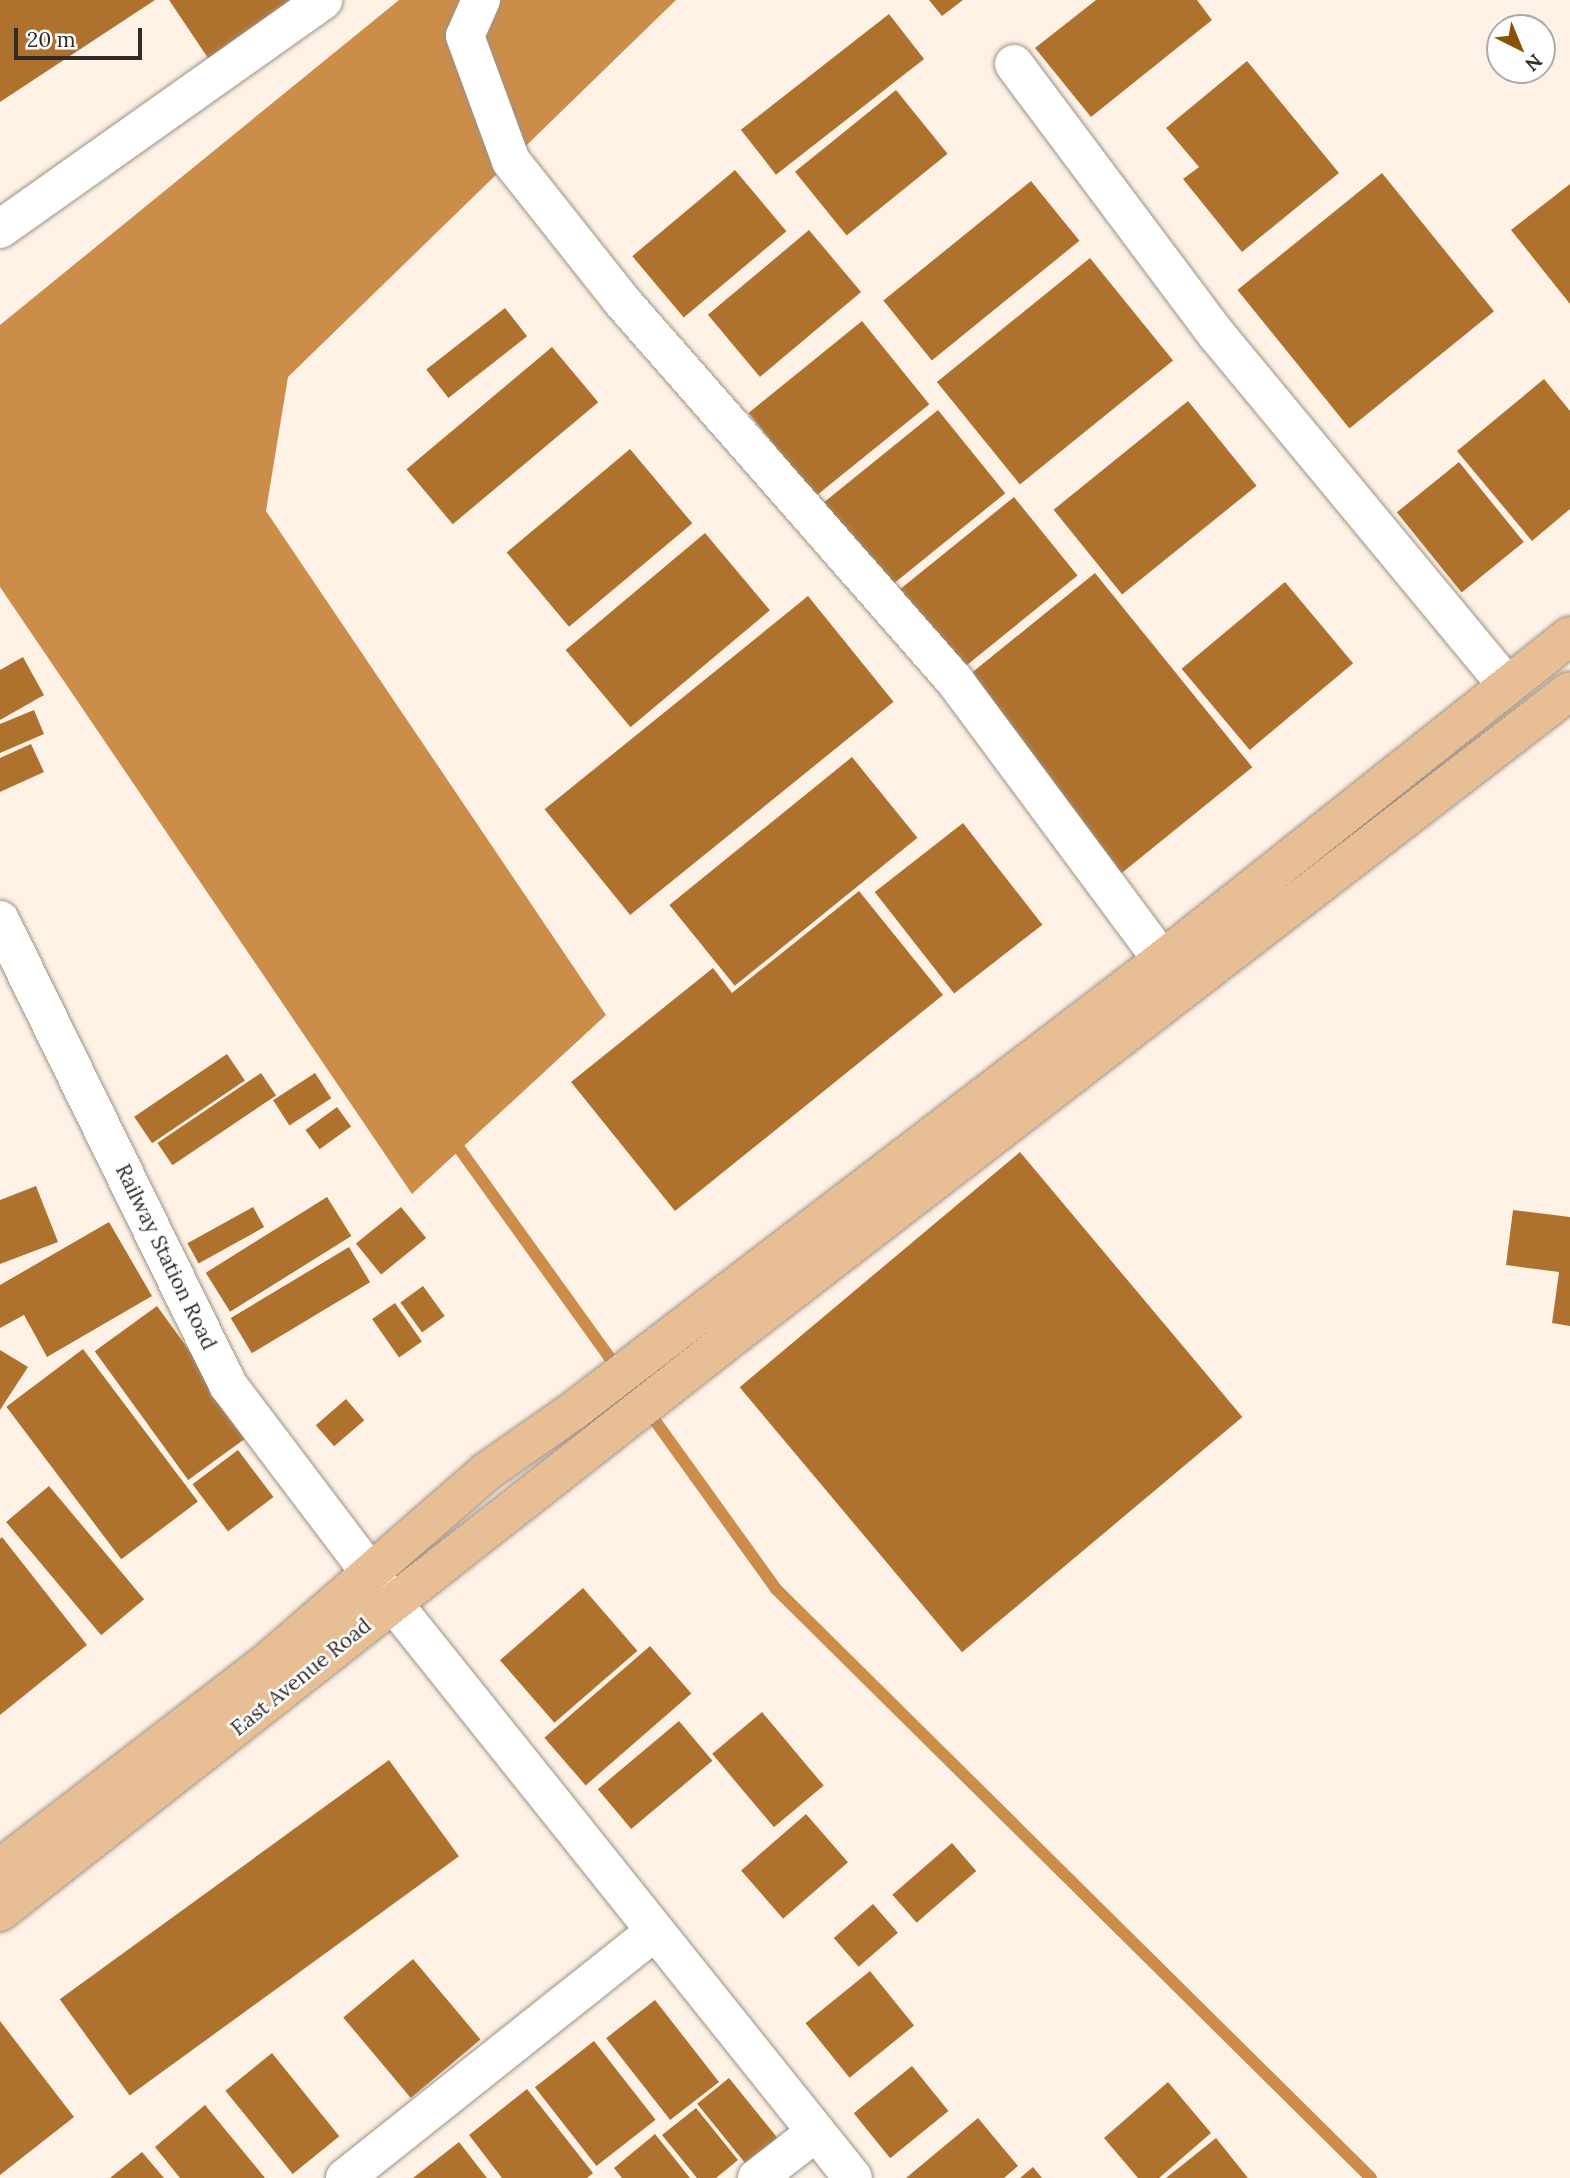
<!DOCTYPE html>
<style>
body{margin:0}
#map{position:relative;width:1570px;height:2178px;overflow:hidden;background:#fef2e6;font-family:Lora,serif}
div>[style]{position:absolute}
.water>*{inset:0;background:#cc8d4b}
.stream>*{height:12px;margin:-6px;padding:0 6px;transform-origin:6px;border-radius:6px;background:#cc8d4b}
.building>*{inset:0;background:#af722e;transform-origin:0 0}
.roads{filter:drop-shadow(0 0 2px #9f9183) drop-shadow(0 0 2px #9f9183)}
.minor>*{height:38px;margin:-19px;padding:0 19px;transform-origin:19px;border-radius:19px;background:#fff}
.major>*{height:38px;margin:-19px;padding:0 19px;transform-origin:19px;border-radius:19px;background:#e8bf95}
span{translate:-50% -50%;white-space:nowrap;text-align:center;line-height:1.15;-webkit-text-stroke:5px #fff;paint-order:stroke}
.street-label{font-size:21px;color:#312b26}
.north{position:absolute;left:1486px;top:14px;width:70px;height:70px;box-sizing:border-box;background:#fff;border:2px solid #adaaa8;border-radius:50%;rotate:137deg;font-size:19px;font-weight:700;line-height:28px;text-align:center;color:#312b26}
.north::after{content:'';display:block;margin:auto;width:24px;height:32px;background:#8a5206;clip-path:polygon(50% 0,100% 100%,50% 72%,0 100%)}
.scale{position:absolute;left:14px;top:28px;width:128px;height:32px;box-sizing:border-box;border:4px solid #312b26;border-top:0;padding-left:9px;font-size:21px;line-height:24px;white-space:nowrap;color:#312b26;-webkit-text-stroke:5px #fff;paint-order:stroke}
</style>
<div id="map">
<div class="water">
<div style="clip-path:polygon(399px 0,676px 0,288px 377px,266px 511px,606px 1015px,412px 1194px,0 587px,0 325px)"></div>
</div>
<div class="stream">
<div style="left:451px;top:1137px;width:557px;rotate:54.28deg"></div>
<div style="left:776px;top:1589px;width:837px;rotate:44.71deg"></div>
</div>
<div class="building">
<div style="clip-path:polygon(0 0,155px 0,0 102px)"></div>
<div style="clip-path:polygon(169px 0,298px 0,210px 61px)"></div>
<div style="clip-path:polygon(929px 0,963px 0,942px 16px)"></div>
<div style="clip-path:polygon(1096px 0,1197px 0,1212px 20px,1091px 117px,1035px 48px)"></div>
<div style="left:889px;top:14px;width:57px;height:188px;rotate:52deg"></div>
<div style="clip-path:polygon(1247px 61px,1339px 173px,1242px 252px,1183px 179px,1199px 167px,1166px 128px)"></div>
<div style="left:896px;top:90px;width:82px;height:130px;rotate:51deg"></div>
<div style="left:735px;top:170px;width:80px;height:134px;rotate:50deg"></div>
<div style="left:1382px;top:173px;width:178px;height:186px;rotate:51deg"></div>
<div style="left:1031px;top:181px;width:77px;height:190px;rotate:51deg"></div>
<div style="clip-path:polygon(1570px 184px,1570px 304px,1511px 230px)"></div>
<div style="left:809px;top:230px;width:81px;height:132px;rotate:50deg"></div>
<div style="left:1090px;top:258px;width:132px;height:197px;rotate:51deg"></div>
<div style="left:505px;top:308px;width:36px;height:100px;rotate:52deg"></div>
<div style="left:862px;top:321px;width:107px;height:146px;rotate:51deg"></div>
<div style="left:552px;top:347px;width:72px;height:190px;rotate:50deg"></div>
<div style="clip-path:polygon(1544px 379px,1570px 411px,1570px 509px,1532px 541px,1457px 451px)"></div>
<div style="left:1188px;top:401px;width:109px;height:173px;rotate:51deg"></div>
<div style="left:938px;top:410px;width:107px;height:149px;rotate:51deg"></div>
<div style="left:630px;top:449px;width:97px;height:161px;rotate:50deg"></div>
<div style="left:1459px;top:462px;width:103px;height:80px;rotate:51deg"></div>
<div style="left:1014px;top:497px;width:101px;height:153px;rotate:51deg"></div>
<div style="left:705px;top:533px;width:101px;height:182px;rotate:50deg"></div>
<div style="left:1095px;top:573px;width:250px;height:172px;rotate:51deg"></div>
<div style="left:1285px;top:582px;width:106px;height:135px;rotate:50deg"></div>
<div style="left:808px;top:596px;width:136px;height:339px;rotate:51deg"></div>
<div style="clip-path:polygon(23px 657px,44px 695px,0 720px,0 670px)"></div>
<div style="clip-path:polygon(34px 710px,44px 734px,0 753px,0 724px)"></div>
<div style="clip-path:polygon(31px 744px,44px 772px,0 792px,0 758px)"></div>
<div style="left:852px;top:757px;width:104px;height:235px;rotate:51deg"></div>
<div style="left:963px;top:823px;width:129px;height:112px;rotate:52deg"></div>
<div style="clip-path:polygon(859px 891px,943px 995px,675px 1211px,571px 1082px,713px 968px,732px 993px)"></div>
<div style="left:227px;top:1054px;width:32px;height:112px;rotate:56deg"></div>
<div style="left:261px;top:1073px;width:27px;height:125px;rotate:56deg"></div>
<div style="left:315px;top:1073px;width:30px;height:50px;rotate:57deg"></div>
<div style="left:337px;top:1107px;width:24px;height:39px;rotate:54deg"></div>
<div style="left:1020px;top:1152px;width:346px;height:366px;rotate:50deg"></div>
<div style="clip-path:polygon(36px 1186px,58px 1242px,0 1264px,0 1200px)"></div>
<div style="left:327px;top:1197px;width:46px;height:143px;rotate:58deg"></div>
<div style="left:253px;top:1207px;width:23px;height:75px;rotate:61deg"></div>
<div style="left:401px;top:1207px;width:40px;height:58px;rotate:51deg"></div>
<div style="clip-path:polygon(1513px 1210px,1570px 1217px,1570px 1326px,1552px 1323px,1559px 1272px,1506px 1265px)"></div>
<div style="clip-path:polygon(109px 1222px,152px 1296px,47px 1357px,24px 1315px,0 1328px,0 1285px)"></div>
<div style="left:349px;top:1247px;width:41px;height:138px;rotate:59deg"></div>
<div style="left:423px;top:1286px;width:37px;height:28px;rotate:54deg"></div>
<div style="left:395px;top:1303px;width:47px;height:28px;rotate:55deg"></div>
<div style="left:157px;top:1306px;width:159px;height:77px;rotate:54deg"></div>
<div style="left:83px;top:1349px;width:191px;height:96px;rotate:53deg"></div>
<div style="clip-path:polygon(0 1350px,28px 1367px,0 1410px)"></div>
<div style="left:346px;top:1399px;width:28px;height:40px;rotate:49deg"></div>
<div style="left:238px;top:1450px;width:59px;height:57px;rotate:53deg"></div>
<div style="left:49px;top:1486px;width:148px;height:56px;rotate:50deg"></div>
<div style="clip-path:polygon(2px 1537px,87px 1645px,0 1715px,0 1539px)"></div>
<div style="left:583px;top:1588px;width:83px;height:110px;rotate:49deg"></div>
<div style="left:650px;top:1646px;width:63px;height:140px;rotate:49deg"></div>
<div style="left:762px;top:1712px;width:96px;height:65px;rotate:50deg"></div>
<div style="left:679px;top:1721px;width:52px;height:106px;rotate:50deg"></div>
<div style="left:389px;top:1760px;width:119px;height:407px;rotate:54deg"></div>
<div style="left:806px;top:1814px;width:64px;height:86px;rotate:49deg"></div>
<div style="left:952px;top:1843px;width:37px;height:79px;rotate:49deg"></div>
<div style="left:873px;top:1904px;width:38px;height:52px;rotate:49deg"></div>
<div style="left:413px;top:1959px;width:105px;height:91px;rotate:50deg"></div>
<div style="left:870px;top:1971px;width:70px;height:83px;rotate:51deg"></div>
<div style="left:655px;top:2000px;width:104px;height:62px;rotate:52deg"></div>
<div style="clip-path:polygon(0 2021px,74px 2117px,0 2175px)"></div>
<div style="left:594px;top:2041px;width:100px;height:75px;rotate:52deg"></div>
<div style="left:272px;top:2053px;width:107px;height:60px;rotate:51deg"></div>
<div style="left:912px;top:2066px;width:58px;height:75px;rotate:51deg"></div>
<div style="left:729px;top:2078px;width:79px;height:41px;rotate:51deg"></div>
<div style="clip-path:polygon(1168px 2082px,1211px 2133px,1159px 2178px,1138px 2178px,1104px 2138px)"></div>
<div style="clip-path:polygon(527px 2089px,593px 2173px,587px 2178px,502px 2178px,469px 2135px)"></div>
<div style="clip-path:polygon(205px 2105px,265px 2178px,180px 2178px,155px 2147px)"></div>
<div style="clip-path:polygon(696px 2108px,738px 2160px,716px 2178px,697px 2178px,662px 2135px)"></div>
<div style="clip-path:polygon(978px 2118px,1018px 2166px,1004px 2178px,906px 2178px)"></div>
<div style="clip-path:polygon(655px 2134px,690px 2178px,622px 2178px,614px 2168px)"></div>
<div style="clip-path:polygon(1216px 2138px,1248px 2178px,1166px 2178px)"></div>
<div style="clip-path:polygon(459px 2142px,487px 2178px,413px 2178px)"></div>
<div style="clip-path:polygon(142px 2152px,164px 2178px,110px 2178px)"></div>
<div style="clip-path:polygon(1033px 2167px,1042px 2178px,1020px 2178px)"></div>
</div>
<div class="roads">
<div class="minor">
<div style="left:481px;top:0;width:39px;rotate:114deg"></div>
<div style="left:465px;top:36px;width:133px;rotate:69.8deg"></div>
<div style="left:511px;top:161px;width:177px;rotate:51.6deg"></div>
<div style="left:621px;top:300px;width:507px;rotate:48.76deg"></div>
<div style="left:955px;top:681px;width:347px;rotate:53.4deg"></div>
<div style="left:1014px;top:64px;width:339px;rotate:53.2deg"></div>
<div style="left:1217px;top:335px;width:455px;rotate:50.4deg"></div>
<div style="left:0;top:229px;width:396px;rotate:-35.3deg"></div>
<div style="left:0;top:920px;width:518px;rotate:63.88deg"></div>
<div style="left:228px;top:1385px;width:273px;rotate:52.9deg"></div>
<div style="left:393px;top:1603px;width:736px;rotate:51.34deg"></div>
<div style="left:345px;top:2178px;width:396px;rotate:-38.5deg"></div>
<div style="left:757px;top:2178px;width:75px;rotate:-37.9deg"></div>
</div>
<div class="major">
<div style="left:0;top:1868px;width:342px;rotate:-37.6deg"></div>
<div style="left:271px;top:1659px;width:285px;rotate:-41deg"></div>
<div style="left:486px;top:1472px;width:106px;rotate:-35deg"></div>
<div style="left:573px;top:1411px;width:742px;rotate:-37.44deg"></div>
<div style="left:1162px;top:960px;width:521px;rotate:-38.45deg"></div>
<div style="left:0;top:1912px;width:919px;rotate:-38.15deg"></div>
<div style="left:723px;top:1344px;width:1069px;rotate:-37.63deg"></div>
</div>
</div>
<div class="street-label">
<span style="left:166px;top:1257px;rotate:64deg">Railway Station Road</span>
<span style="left:301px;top:1677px;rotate:-39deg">East Avenue Road</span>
</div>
<div class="north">N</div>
<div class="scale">20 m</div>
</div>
